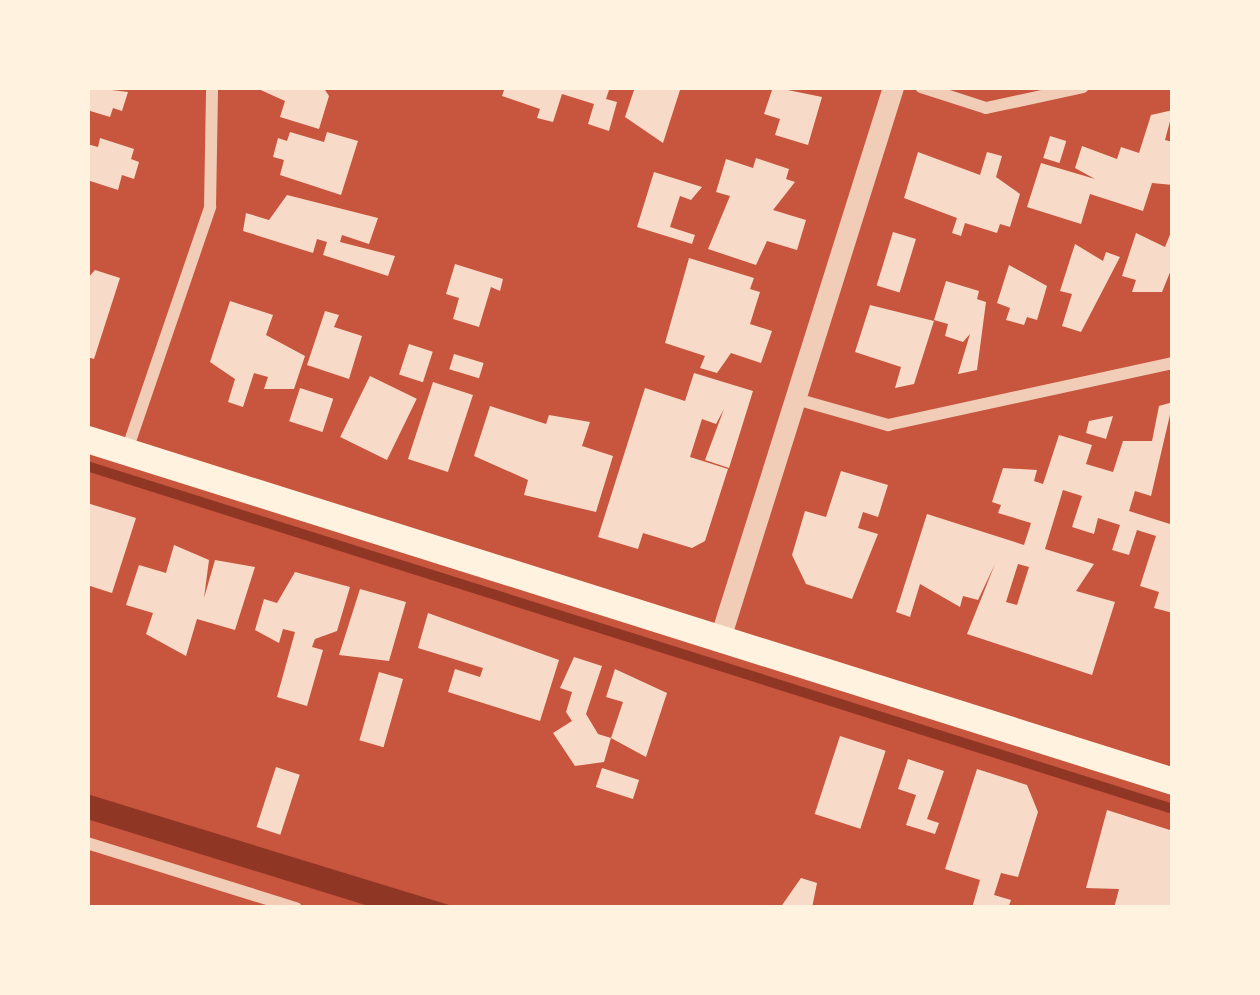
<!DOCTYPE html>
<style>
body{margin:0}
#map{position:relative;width:1260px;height:995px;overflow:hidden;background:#c8553d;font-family:"Nunito Sans",sans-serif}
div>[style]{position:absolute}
.water>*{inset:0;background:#8f3625}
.stream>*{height:10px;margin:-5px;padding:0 5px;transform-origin:5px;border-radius:5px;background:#8f3625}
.building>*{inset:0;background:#f7dbc8;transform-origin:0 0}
.minor>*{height:12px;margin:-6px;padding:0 6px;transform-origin:6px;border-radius:6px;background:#f1ccb7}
.tertiary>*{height:21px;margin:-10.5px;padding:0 10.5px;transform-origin:10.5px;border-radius:10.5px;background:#f1ccb7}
.primary>*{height:27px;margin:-13.5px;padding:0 13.5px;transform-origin:13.5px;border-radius:13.5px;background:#fff3e0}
span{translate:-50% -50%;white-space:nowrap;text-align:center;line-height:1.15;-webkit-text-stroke:9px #fff3e0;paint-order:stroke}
.frame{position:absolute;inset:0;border:90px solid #fff3e0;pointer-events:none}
</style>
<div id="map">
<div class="water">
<div style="clip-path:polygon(87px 794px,459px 908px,375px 908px,87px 819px)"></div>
</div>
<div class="stream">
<div style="left:87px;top:466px;width:1139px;rotate:17.53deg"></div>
</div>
<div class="building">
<div style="clip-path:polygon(87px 87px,128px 92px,122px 111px,113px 108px,110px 117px,87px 110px)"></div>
<div style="clip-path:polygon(254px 87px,323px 87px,329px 96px,319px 129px,280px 117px,285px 101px)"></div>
<div style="clip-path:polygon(505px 87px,610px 87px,606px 99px,617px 102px,609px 131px,588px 124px,594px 104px,562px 94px,553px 122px,537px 118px,540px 109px,502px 96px)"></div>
<div style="clip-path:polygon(635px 87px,681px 87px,663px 143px,625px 117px)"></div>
<div style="clip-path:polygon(773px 87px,822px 97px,808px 145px,775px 135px,780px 119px,764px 114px)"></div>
<div style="clip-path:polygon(1173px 110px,1165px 140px,1173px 142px,1173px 185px,1152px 183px,1143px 211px,1090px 194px,1081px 224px,1027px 207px,1041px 163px,1095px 179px,1075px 168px,1082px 146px,1117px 159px,1121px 147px,1139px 153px,1151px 115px)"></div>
<div style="clip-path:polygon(290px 132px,324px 142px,327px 132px,358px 141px,341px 195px,280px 175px,284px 160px,273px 157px,278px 138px,287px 141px)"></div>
<div style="left:1050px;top:136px;width:17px;height:23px;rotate:17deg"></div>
<div style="clip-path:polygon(100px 138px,134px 149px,131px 159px,139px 162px,134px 179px,122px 175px,118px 190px,87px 180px,87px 144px,98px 147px)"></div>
<div style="clip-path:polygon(918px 152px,980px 175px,987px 152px,1002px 156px,996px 177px,1020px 194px,1010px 227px,1000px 224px,997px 233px,965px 223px,961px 236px,952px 233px,957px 218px,904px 198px)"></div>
<div style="clip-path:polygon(756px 158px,789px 169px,786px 179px,795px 182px,773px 210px,806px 220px,797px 250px,767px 241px,756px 265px,708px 249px,730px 196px,716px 192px,726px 159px,753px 168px)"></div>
<div style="clip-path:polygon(654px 172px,702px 187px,691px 200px,680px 196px,670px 227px,695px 235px,692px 244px,637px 227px)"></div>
<div style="clip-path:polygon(287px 195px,378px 218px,369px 244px,342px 235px,340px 242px,395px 256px,388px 276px,323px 255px,327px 242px,317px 239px,313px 253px,243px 231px,246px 213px,269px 220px)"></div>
<div style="clip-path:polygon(1173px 227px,1173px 265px,1162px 292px,1132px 292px,1136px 280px,1122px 276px,1136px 233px,1165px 247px)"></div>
<div style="left:893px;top:232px;width:24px;height:56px;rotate:17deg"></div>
<div style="clip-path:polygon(1075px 244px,1103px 261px,1106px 252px,1120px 257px,1081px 332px,1062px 326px,1072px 294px,1060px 291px)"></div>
<div style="clip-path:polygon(689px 258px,754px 278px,750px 289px,760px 292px,750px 324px,772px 331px,761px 363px,731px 353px,717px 373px,700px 368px,705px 356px,665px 343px)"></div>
<div style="clip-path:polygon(455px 264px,503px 279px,500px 291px,491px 287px,479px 327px,453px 319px,459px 298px,446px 294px)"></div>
<div style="clip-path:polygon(1009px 265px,1047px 286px,1037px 320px,1027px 317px,1024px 325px,1006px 320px,1010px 308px,997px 303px)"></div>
<div style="clip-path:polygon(95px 270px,120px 278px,94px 359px,87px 357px,87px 279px)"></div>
<div style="clip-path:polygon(946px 281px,979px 291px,977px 299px,986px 302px,977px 370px,958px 374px,970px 334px,963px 342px,945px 336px,948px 324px,934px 320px)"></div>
<div style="clip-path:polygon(230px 301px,273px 315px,266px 335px,305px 356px,294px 389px,264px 389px,268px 377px,254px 373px,243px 407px,228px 402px,235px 379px,210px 362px)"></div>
<div style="clip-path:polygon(870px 305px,934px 321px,914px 384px,895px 388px,901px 367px,855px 352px)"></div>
<div style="clip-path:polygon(325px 311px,339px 315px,334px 327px,362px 336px,349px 379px,307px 365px)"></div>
<div style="left:409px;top:344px;width:25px;height:32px;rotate:18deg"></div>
<div style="left:454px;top:354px;width:31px;height:16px;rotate:17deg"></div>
<div style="clip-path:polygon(694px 373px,753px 391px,729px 468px,705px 460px,724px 409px,716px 424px,702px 419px,690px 457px,728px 469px,705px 541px,692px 548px,643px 533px,638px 549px,598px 537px,645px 388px,685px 401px)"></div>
<div style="left:370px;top:376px;width:52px;height:68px;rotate:26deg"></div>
<div style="left:433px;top:382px;width:42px;height:81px;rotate:18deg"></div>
<div style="left:300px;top:388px;width:35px;height:35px;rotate:18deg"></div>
<div style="clip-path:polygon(evenodd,1173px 402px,1151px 496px,1135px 491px,1129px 511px,1173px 525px,1173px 613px,1154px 608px,1159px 592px,1140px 586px,1156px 536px,1137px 530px,1129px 555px,1112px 550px,1120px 525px,1098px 518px,1094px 534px,1072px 527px,1082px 496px,1063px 490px,1045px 549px,1094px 564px,1076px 591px,1115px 602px,1092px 675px,967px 634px,995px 564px,978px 600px,963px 596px,960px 607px,920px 584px,910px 617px,896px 612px,927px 514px,1024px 545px,1031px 523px,998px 513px,1001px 505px,992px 502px,1003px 468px,1037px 470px,1034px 481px,1043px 484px,1059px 435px,1092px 445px,1086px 464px,1113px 472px,1123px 441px,1152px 441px,1159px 406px,1173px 402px,1018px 564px,1029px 567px,1017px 605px,1006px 602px,1018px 564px)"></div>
<div style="clip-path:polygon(490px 406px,546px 424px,549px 415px,590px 422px,582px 446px,613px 456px,596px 512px,524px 495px,528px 480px,474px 456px)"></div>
<div style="clip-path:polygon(1113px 416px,1106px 439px,1086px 433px,1089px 421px)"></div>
<div style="clip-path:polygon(841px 471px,888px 485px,878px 517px,863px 512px,858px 528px,878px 534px,852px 599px,806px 584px,792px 555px,805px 511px,826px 517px)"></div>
<div style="clip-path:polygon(87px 503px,136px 518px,112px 593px,87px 585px)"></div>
<div style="clip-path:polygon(174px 545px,209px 560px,204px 598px,215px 560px,255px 567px,235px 630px,197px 619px,186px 656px,146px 634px,153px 613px,126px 605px,139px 565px,166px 573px)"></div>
<div style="clip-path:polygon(295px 572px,350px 587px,337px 631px,315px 639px,312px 647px,323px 650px,307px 706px,277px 697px,295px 632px,283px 629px,279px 643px,255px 630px,264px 599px,277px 603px)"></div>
<div style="clip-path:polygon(360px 589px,406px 602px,389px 661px,339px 655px)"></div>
<div style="clip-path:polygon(428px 613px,559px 660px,540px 721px,448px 692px,455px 669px,480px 677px,483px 668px,418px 648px)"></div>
<div style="clip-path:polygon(574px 657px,602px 666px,586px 714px,598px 734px,611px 738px,604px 762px,575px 766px,553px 733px,572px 721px,566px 712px,572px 692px,560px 688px)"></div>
<div style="clip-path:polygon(615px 669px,667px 693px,646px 757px,611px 738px,623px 702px,606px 697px)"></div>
<div style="left:379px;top:672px;width:25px;height:71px;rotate:16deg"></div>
<div style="left:840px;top:736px;width:48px;height:82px;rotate:18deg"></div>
<div style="clip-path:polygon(908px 759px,944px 771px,927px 819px,939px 823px,935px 834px,906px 825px,916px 795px,898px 789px)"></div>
<div style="left:276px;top:767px;width:25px;height:63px;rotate:18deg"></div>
<div style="left:602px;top:768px;width:39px;height:20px;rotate:18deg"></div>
<div style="clip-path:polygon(977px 769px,1027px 785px,1038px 812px,1018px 877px,1001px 873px,994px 895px,1011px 900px,1008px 908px,972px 908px,980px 880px,945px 869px)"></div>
<div style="clip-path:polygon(1107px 810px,1173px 831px,1173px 908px,1114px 908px,1119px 889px,1086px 888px)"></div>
<div style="clip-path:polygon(801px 878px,817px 883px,812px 908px,780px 908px)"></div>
</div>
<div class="minor">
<div style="left:921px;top:87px;width:68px;rotate:17.9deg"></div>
<div style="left:986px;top:108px;width:99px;rotate:-12.2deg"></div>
<div style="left:796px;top:399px;width:96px;rotate:15.8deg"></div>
<div style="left:888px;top:425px;width:292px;rotate:-12.3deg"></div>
<div style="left:127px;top:450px;width:257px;rotate:-71.1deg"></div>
<div style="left:210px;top:207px;width:120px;rotate:-89deg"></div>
<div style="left:87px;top:843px;width:219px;rotate:17.3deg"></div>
</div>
<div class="tertiary">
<div style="left:720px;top:638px;width:578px;rotate:-72.57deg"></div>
</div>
<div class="primary">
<div style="left:87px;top:439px;width:1139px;rotate:17.48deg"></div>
</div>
<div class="frame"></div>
</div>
